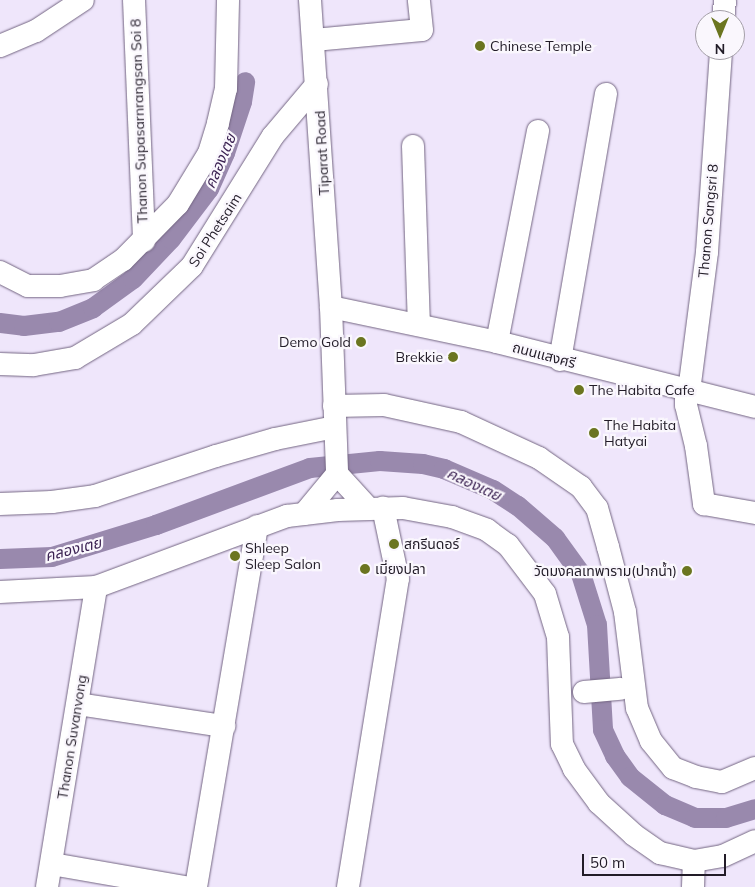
<!DOCTYPE html>
<meta charset="utf-8">
<style>
body{margin:0}
#map{position:relative;width:755px;height:887px;overflow:hidden;background:#efe6fb;font-family:Mulish,"Noto Sans Thai",sans-serif}
div>[style]{position:absolute}
.canal>*{height:20px;margin:-10px;padding:0 10px;transform-origin:10px;border-radius:10px;background:#9989ad}
.roads{filter:drop-shadow(0 0 1px #736582) drop-shadow(0 0 1px #736582)}
.minor>*{height:22px;margin:-11px;padding:0 11px;transform-origin:11px;border-radius:11px;background:#fff}
.dots>*{width:14px;height:14px;translate:-50% -50%;box-sizing:border-box;border:2px solid #faf7fd;border-radius:50%}
span{translate:-50% -50%;white-space:nowrap;text-align:center;line-height:1.15;-webkit-text-stroke:4.5px #faf7fd;paint-order:stroke}
.poi-label{font-size:14px;color:#221c28}
.left{translate:0 -50%;text-align:left}
.right{translate:-100% -50%;text-align:right}
.street-label{font-size:14px;color:#221c28}
.water-label{font-size:15px;color:#3b2252;font-style:italic}
.north{position:absolute;left:695px;top:10px;width:50px;height:50px;box-sizing:border-box;background:#faf7fd;border:1px solid #a49fa8;border-radius:50%;rotate:180deg;font-size:14px;font-weight:700;line-height:20px;text-align:center;color:#221c28}
.north::after{content:'';display:block;margin:auto;width:18px;height:22px;background:#6b7520;clip-path:polygon(50% 0,100% 100%,50% 72%,0 100%)}
.scale{position:absolute;left:582px;top:854px;width:144px;height:22px;box-sizing:border-box;border:2px solid #221c28;border-top:0;padding-left:6px;font-size:15px;line-height:18px;white-space:nowrap;color:#221c28;-webkit-text-stroke:4px #faf7fd;paint-order:stroke}
</style>
<div id="map">
<div class="canal">
<div style="left:0;top:323px;width:24px;rotate:7deg"></div>
<div style="left:24px;top:326px;width:35px;rotate:-7deg"></div>
<div style="left:59px;top:322px;width:37px;rotate:-22deg"></div>
<div style="left:93px;top:308px;width:49px;rotate:-35.9deg"></div>
<div style="left:133px;top:279px;width:55px;rotate:-46.5deg"></div>
<div style="left:171px;top:239px;width:63px;rotate:-52.8deg"></div>
<div style="left:209px;top:189px;width:39px;rotate:-66deg"></div>
<div style="left:225px;top:153px;width:54px;rotate:-71.6deg"></div>
<div style="left:242px;top:102px;width:20px;rotate:-81deg"></div>
<div style="left:0;top:559px;width:52px;rotate:-2.2deg"></div>
<div style="left:52px;top:557px;width:109px;rotate:-17.1deg"></div>
<div style="left:156px;top:525px;width:164px;rotate:-20.3deg"></div>
<div style="left:310px;top:468px;width:70px;rotate:-5.7deg"></div>
<div style="left:380px;top:461px;width:43px;rotate:4deg"></div>
<div style="left:423px;top:464px;width:22px;rotate:13deg"></div>
<div style="left:444px;top:469px;width:53px;rotate:23.2deg"></div>
<div style="left:493px;top:490px;width:30px;rotate:33deg"></div>
<div style="left:518px;top:506px;width:49px;rotate:40.9deg"></div>
<div style="left:555px;top:538px;width:44px;rotate:54.2deg"></div>
<div style="left:581px;top:574px;width:53px;rotate:72.6deg"></div>
<div style="left:597px;top:625px;width:105px;rotate:86.7deg"></div>
<div style="left:603px;top:730px;width:29px;rotate:65deg"></div>
<div style="left:615px;top:756px;width:26px;rotate:54deg"></div>
<div style="left:630px;top:777px;width:45px;rotate:38.7deg"></div>
<div style="left:665px;top:805px;width:33px;rotate:23deg"></div>
<div style="left:695px;top:818px;width:31px"></div>
<div style="left:726px;top:818px;width:30px;rotate:-17deg"></div>
</div>
<div class="roads">
<div class="minor">
<div style="left:134px;top:0;width:241px;rotate:87.6deg"></div>
<div style="left:310px;top:0;width:308px;rotate:86.1deg"></div>
<div style="left:331px;top:307px;width:167px;rotate:87.9deg"></div>
<div style="left:337px;top:474px;width:47px;rotate:47.6deg"></div>
<div style="left:723px;top:20px;width:20px;rotate:-84deg"></div>
<div style="left:314px;top:40px;width:108px;rotate:-5.3deg"></div>
<div style="left:422px;top:30px;width:30px;rotate:-96deg"></div>
<div style="left:0;top:46px;width:39px;rotate:-23deg"></div>
<div style="left:36px;top:31px;width:56px;rotate:-33.4deg"></div>
<div style="left:413px;top:146px;width:179px;rotate:88.1deg"></div>
<div style="left:0;top:272px;width:31px;rotate:27deg"></div>
<div style="left:28px;top:286px;width:32px"></div>
<div style="left:60px;top:286px;width:34px;rotate:-10deg"></div>
<div style="left:93px;top:280px;width:36px;rotate:-34deg"></div>
<div style="left:123px;top:260px;width:78px;rotate:-45.5deg"></div>
<div style="left:178px;top:204px;width:60px;rotate:-58.7deg"></div>
<div style="left:209px;top:153px;width:31px;rotate:-73deg"></div>
<div style="left:218px;top:123px;width:35px;rotate:-77deg"></div>
<div style="left:226px;top:89px;width:89px;rotate:-88.7deg"></div>
<div style="left:331px;top:307px;width:170px;rotate:11.9deg"></div>
<div style="left:497px;top:342px;width:266px;rotate:14.1deg"></div>
<div style="left:497px;top:342px;width:215px;rotate:-79deg"></div>
<div style="left:560px;top:360px;width:270px;rotate:-80.2deg"></div>
<div style="left:0;top:364px;width:34px;rotate:2deg"></div>
<div style="left:34px;top:365px;width:42px;rotate:-9.7deg"></div>
<div style="left:75px;top:358px;width:66px;rotate:-30.8deg"></div>
<div style="left:132px;top:324px;width:83px;rotate:-44deg"></div>
<div style="left:192px;top:266px;width:153px;rotate:-58.1deg"></div>
<div style="left:273px;top:136px;width:68px;rotate:-49.8deg"></div>
<div style="left:686px;top:390px;width:15px;rotate:90deg"></div>
<div style="left:686px;top:405px;width:42px;rotate:76.3deg"></div>
<div style="left:696px;top:446px;width:59px;rotate:82.1deg"></div>
<div style="left:704px;top:504px;width:52px;rotate:10deg"></div>
<div style="left:689px;top:391px;width:140px;rotate:-82.6deg"></div>
<div style="left:707px;top:252px;width:202px;rotate:-86deg"></div>
<div style="left:334px;top:406px;width:50px;rotate:-1.1deg"></div>
<div style="left:384px;top:405px;width:79px;rotate:12.4deg"></div>
<div style="left:461px;top:422px;width:86px;rotate:24.8deg"></div>
<div style="left:539px;top:458px;width:51px;rotate:34.6deg"></div>
<div style="left:581px;top:487px;width:26px;rotate:53deg"></div>
<div style="left:597px;top:508px;width:41px;rotate:74.2deg"></div>
<div style="left:608px;top:547px;width:67px;rotate:75.3deg"></div>
<div style="left:625px;top:612px;width:97px;rotate:82.9deg"></div>
<div style="left:637px;top:708px;width:36px;rotate:67deg"></div>
<div style="left:651px;top:741px;width:35px;rotate:51deg"></div>
<div style="left:673px;top:768px;width:25px;rotate:21deg"></div>
<div style="left:696px;top:777px;width:26px;rotate:11deg"></div>
<div style="left:722px;top:782px;width:36px;rotate:-23deg"></div>
<div style="left:0;top:504px;width:52px;rotate:-2.2deg"></div>
<div style="left:52px;top:502px;width:43px;rotate:-7.9deg"></div>
<div style="left:95px;top:496px;width:127px;rotate:-18.3deg"></div>
<div style="left:216px;top:456px;width:61px;rotate:-16.1deg"></div>
<div style="left:275px;top:439px;width:61px;rotate:-11.3deg"></div>
<div style="left:304px;top:514px;width:52px;rotate:-50.5deg"></div>
<div style="left:0;top:592px;width:96px;rotate:-3deg"></div>
<div style="left:96px;top:587px;width:204px;rotate:-20.4deg"></div>
<div style="left:287px;top:516px;width:51px;rotate:-6.7deg"></div>
<div style="left:338px;top:510px;width:65px;rotate:-1.8deg"></div>
<div style="left:403px;top:508px;width:50px;rotate:10.4deg"></div>
<div style="left:452px;top:517px;width:37px;rotate:20deg"></div>
<div style="left:487px;top:530px;width:26px;rotate:36deg"></div>
<div style="left:508px;top:545px;width:61px;rotate:52.9deg"></div>
<div style="left:545px;top:594px;width:45px;rotate:73.2deg"></div>
<div style="left:558px;top:637px;width:107px;rotate:87.9deg"></div>
<div style="left:562px;top:744px;width:28px;rotate:64deg"></div>
<div style="left:574px;top:769px;width:42px;rotate:53.7deg"></div>
<div style="left:599px;top:803px;width:47px;rotate:42.4deg"></div>
<div style="left:634px;top:835px;width:32px;rotate:35deg"></div>
<div style="left:660px;top:853px;width:35px;rotate:13deg"></div>
<div style="left:694px;top:861px;width:29px;rotate:-10deg"></div>
<div style="left:723px;top:856px;width:35px;rotate:-25deg"></div>
<div style="left:584px;top:692px;width:36px;rotate:-5deg"></div>
<div style="left:78px;top:704px;width:148px;rotate:8.6deg"></div>
<div style="left:52px;top:864px;width:134px;rotate:9.9deg"></div>
<div style="left:47px;top:887px;width:304px;rotate:-80.7deg"></div>
<div style="left:196px;top:887px;width:366px;rotate:-80.4deg"></div>
<div style="left:348px;top:887px;width:312px;rotate:-80.8deg"></div>
<div style="left:398px;top:579px;width:73px;rotate:-101.9deg"></div>
<div style="left:693px;top:887px;width:26px;rotate:-88deg"></div>
</div>
</div>
<div class="dots">
<div style="left:480px;top:46px;background:#6b7520"></div>
<div style="left:361px;top:342px;background:#6b7520"></div>
<div style="left:453px;top:357px;background:#6b7520"></div>
<div style="left:579px;top:390px;background:#6b7520"></div>
<div style="left:594px;top:433px;background:#6b7520"></div>
<div style="left:394px;top:544px;background:#6b7520"></div>
<div style="left:235px;top:556px;background:#6b7520"></div>
<div style="left:365px;top:569px;background:#6b7520"></div>
<div style="left:687px;top:571px;background:#6b7520"></div>
</div>
<div class="poi-label">
<span class="left" style="left:490px;top:46px">Chinese Temple</span>
<span class="right" style="left:351px;top:342px">Demo Gold</span>
<span class="right" style="left:443px;top:357px">Brekkie</span>
<span class="left" style="left:589px;top:390px">The Habita Cafe</span>
<span class="left" style="left:604px;top:433px">The Habita<br>Hatyai</span>
<span class="left" style="left:404px;top:544px">สกรีนดอร์</span>
<span class="left" style="left:245px;top:556px">Shleep<br>Sleep Salon</span>
<span class="left" style="left:375px;top:569px">เมี่ยงปลา</span>
<span class="right" style="left:677px;top:571px">วัดมงคลเทพาราม(ปากน้ำ)</span>
</div>
<div class="street-label">
<span style="left:139px;top:121px;rotate:-92deg">Thanon Supasarnrangsan Soi 8</span>
<span style="left:322px;top:153px;rotate:-93deg">Tiparat Road</span>
<span style="left:708px;top:221px;rotate:-85deg">Thanon Sangsri 8</span>
<span style="left:215px;top:230px;rotate:-57deg">Soi Phetsaim</span>
<span style="left:544px;top:355px;rotate:15deg">ถนนเเสงศรี</span>
<span style="left:72px;top:737px;rotate:-81deg">Thanon Suvanvong</span>
</div>
<div class="water-label">
<span style="left:220px;top:161px;rotate:-67deg">คลองเตย</span>
<span style="left:474px;top:484px;rotate:25deg">คลองเตย</span>
<span style="left:73px;top:549px;rotate:-14deg">คลองเตย</span>
</div>
<div class="north">N</div>
<div class="scale">50 m</div>
</div>
